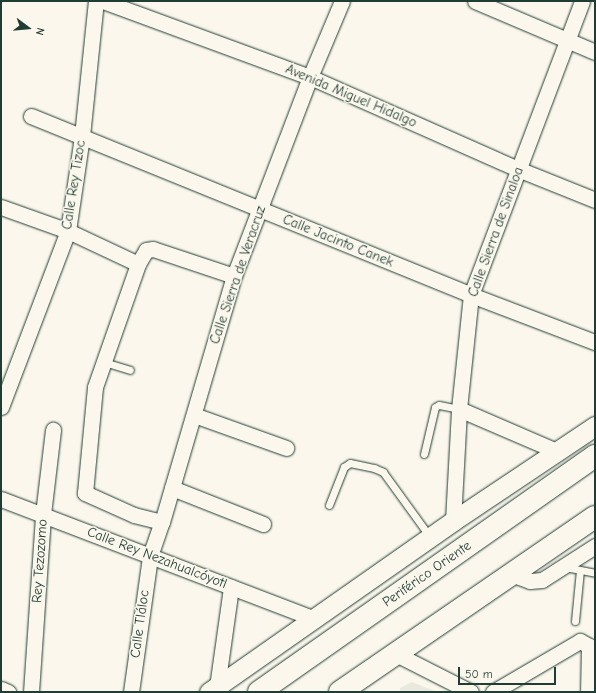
<!DOCTYPE html>
<meta charset="utf-8">
<style>
body{margin:0}
#map{position:relative;width:596px;height:693px;overflow:hidden;background:#fbf7ec;font-family:"Comic Neue",sans-serif}
div>[style]{position:absolute}
.built>*{inset:0;background:#eae9de}
.roads{filter:drop-shadow(0 0 1px #1f3d34) drop-shadow(0 0 1px #1f3d34)}
.service>*{height:7px;margin:-3.5px;padding:0 3.5px;transform-origin:3.5px;border-radius:3.5px;background:#fbf7ec}
.minor>*{height:15px;margin:-7.5px;padding:0 7.5px;transform-origin:7.5px;border-radius:7.5px;background:#fbf7ec}
.tertiary>*{height:19px;margin:-9.5px;padding:0 9.5px;transform-origin:9.5px;border-radius:9.5px;background:#fbf7ec}
.trunk>*{height:22px;margin:-11px;padding:0 11px;transform-origin:11px;border-radius:11px;background:#fbf7ec}
span{translate:-50% -50%;white-space:nowrap;text-align:center;line-height:1.15;-webkit-text-stroke:3px #fbf7ec;paint-order:stroke}
.street-label{font-size:14px;color:#1f3d34}
.frame{position:absolute;inset:0;border:2px solid #1f3d34;pointer-events:none}
.north{position:absolute;left:8px;top:8px;width:40px;height:40px;-webkit-text-stroke:3px #fbf7ec;paint-order:stroke;rotate:106deg;font-size:11px;font-weight:700;line-height:16px;text-align:center;color:#1f3d34}
.north::after{content:'';display:block;margin:auto;width:14px;height:18px;background:#1f3d34;clip-path:polygon(50% 0,100% 100%,50% 72%,0 100%)}
.scale{position:absolute;left:458px;top:667px;width:98px;height:18px;box-sizing:border-box;border:2px solid #1f3d34;border-top:0;padding-left:5px;font-size:12px;line-height:14px;white-space:nowrap;color:#1f3d34;-webkit-text-stroke:3px #fbf7ec;paint-order:stroke}
</style>
<div id="map">
<div class="built">
<div style="clip-path:polygon(412px 682px,437px 692px,400px 692px,400px 688px)"></div>
</div>
<div class="roads">
<div class="service">
<div style="left:104px;top:362px;width:27px;rotate:17deg"></div>
<div style="left:424px;top:454px;width:48px;rotate:-76.8deg"></div>
<div style="left:435px;top:407px;width:4px;rotate:-27deg"></div>
<div style="left:439px;top:405px;width:20px;rotate:11deg"></div>
<div style="left:329px;top:505px;width:41px;rotate:-68.5deg"></div>
<div style="left:344px;top:467px;width:7px;rotate:-34deg"></div>
<div style="left:350px;top:463px;width:25px;rotate:12deg"></div>
<div style="left:374px;top:468px;width:10px;rotate:24deg"></div>
<div style="left:383px;top:472px;width:80px;rotate:54.1deg"></div>
<div style="left:565px;top:567px;width:31px;rotate:11deg"></div>
<div style="left:575px;top:621px;width:51px;rotate:-84.4deg"></div>
</div>
<div class="minor">
<div style="left:103px;top:1px;width:221px;rotate:20.2deg"></div>
<div style="left:310px;top:77px;width:227px;rotate:23.9deg"></div>
<div style="left:518px;top:169px;width:83px;rotate:21.9deg"></div>
<div style="left:475px;top:1px;width:130px;rotate:23deg"></div>
<div style="left:31px;top:116px;width:475px;rotate:22.1deg"></div>
<div style="left:471px;top:295px;width:133px;rotate:20.8deg"></div>
<div style="left:1px;top:207px;width:71px;rotate:19.7deg"></div>
<div style="left:68px;top:231px;width:77px;rotate:25.2deg"></div>
<div style="left:1px;top:407px;width:188px;rotate:-69.2deg"></div>
<div style="left:68px;top:231px;width:96px;rotate:-81.6deg"></div>
<div style="left:82px;top:136px;width:136px;rotate:-84.1deg"></div>
<div style="left:459px;top:409px;width:109px;rotate:23.3deg"></div>
<div style="left:194px;top:415px;width:98px;rotate:19.7deg"></div>
<div style="left:172px;top:488px;width:98px;rotate:21.6deg"></div>
<div style="left:1px;top:499px;width:334px;rotate:20.9deg"></div>
<div style="left:453px;top:521px;width:112px;rotate:-86.9deg"></div>
<div style="left:459px;top:409px;width:115px;rotate:-84deg"></div>
<div style="left:471px;top:295px;width:314px;rotate:-69.3deg"></div>
<div style="left:162px;top:522px;width:29px;rotate:-166deg"></div>
<div style="left:134px;top:515px;width:54px;rotate:-155.8deg"></div>
<div style="left:85px;top:493px;width:106px;rotate:-84.6deg"></div>
<div style="left:95px;top:387px;width:130px;rotate:-70.7deg"></div>
<div style="left:138px;top:264px;width:16px;rotate:-60deg"></div>
<div style="left:146px;top:250px;width:7px;rotate:-8deg"></div>
<div style="left:153px;top:249px;width:85px;rotate:18.4deg"></div>
<div style="left:511px;top:574px;width:20px;rotate:20deg"></div>
<div style="left:530px;top:581px;width:12px;rotate:-5deg"></div>
<div style="left:542px;top:580px;width:63px;rotate:-32.7deg"></div>
<div style="left:396px;top:654px;width:84px;rotate:26.9deg"></div>
<div style="left:217px;top:687px;width:101px;rotate:-82deg"></div>
<div style="left:1px;top:689px;width:8px;rotate:23deg"></div>
<div style="left:31px;top:692px;width:178px;rotate:-86.1deg"></div>
<div style="left:43px;top:514px;width:85px;rotate:-83.2deg"></div>
<div style="left:131px;top:692px;width:137px;rotate:-82deg"></div>
<div style="left:150px;top:556px;width:36px;rotate:-71deg"></div>
<div style="left:162px;top:522px;width:256px;rotate:-73.7deg"></div>
<div style="left:234px;top:276px;width:213px;rotate:-69.1deg"></div>
<div style="left:310px;top:77px;width:82px;rotate:-67.2deg"></div>
<div style="left:493px;top:692px;width:101px;rotate:-30.4deg"></div>
<div style="left:580px;top:641px;width:10px;rotate:29deg"></div>
<div style="left:589px;top:646px;width:46px;rotate:91.2deg"></div>
</div>
<div class="tertiary">
<div style="left:209px;top:692px;width:298px;rotate:-35deg"></div>
<div style="left:453px;top:521px;width:171px;rotate:-33.8deg"></div>
</div>
<div class="trunk">
<div style="left:259px;top:692px;width:411px;rotate:-35.1deg"></div>
<div style="left:340px;top:692px;width:309px;rotate:-34.5deg"></div>
</div>
</div>
<div class="street-label">
<span style="left:351px;top:96px;rotate:23deg">Avenida Miguel Hidalgo</span>
<span style="left:74px;top:185px;rotate:-81deg">Calle Rey Tizoc</span>
<span style="left:496px;top:232px;rotate:-70deg">Calle Sierra de Sinaloa</span>
<span style="left:338px;top:241px;rotate:22deg">Calle Jacinto Canek</span>
<span style="left:238px;top:275px;rotate:-71deg">Calle Sierra de Veracruz</span>
<span style="left:157px;top:558px;rotate:21deg">Calle Rey Nezahualcóyotl</span>
<span style="left:40px;top:561px;rotate:-86deg">Rey Tezozomo</span>
<span style="left:427px;top:574px;rotate:-35deg">Periférico Oriente</span>
<span style="left:140px;top:624px;rotate:-82deg">Calle Tláloc</span>
</div>
<div class="frame"></div>
<div class="north">N</div>
<div class="scale">50 m</div>
</div>
